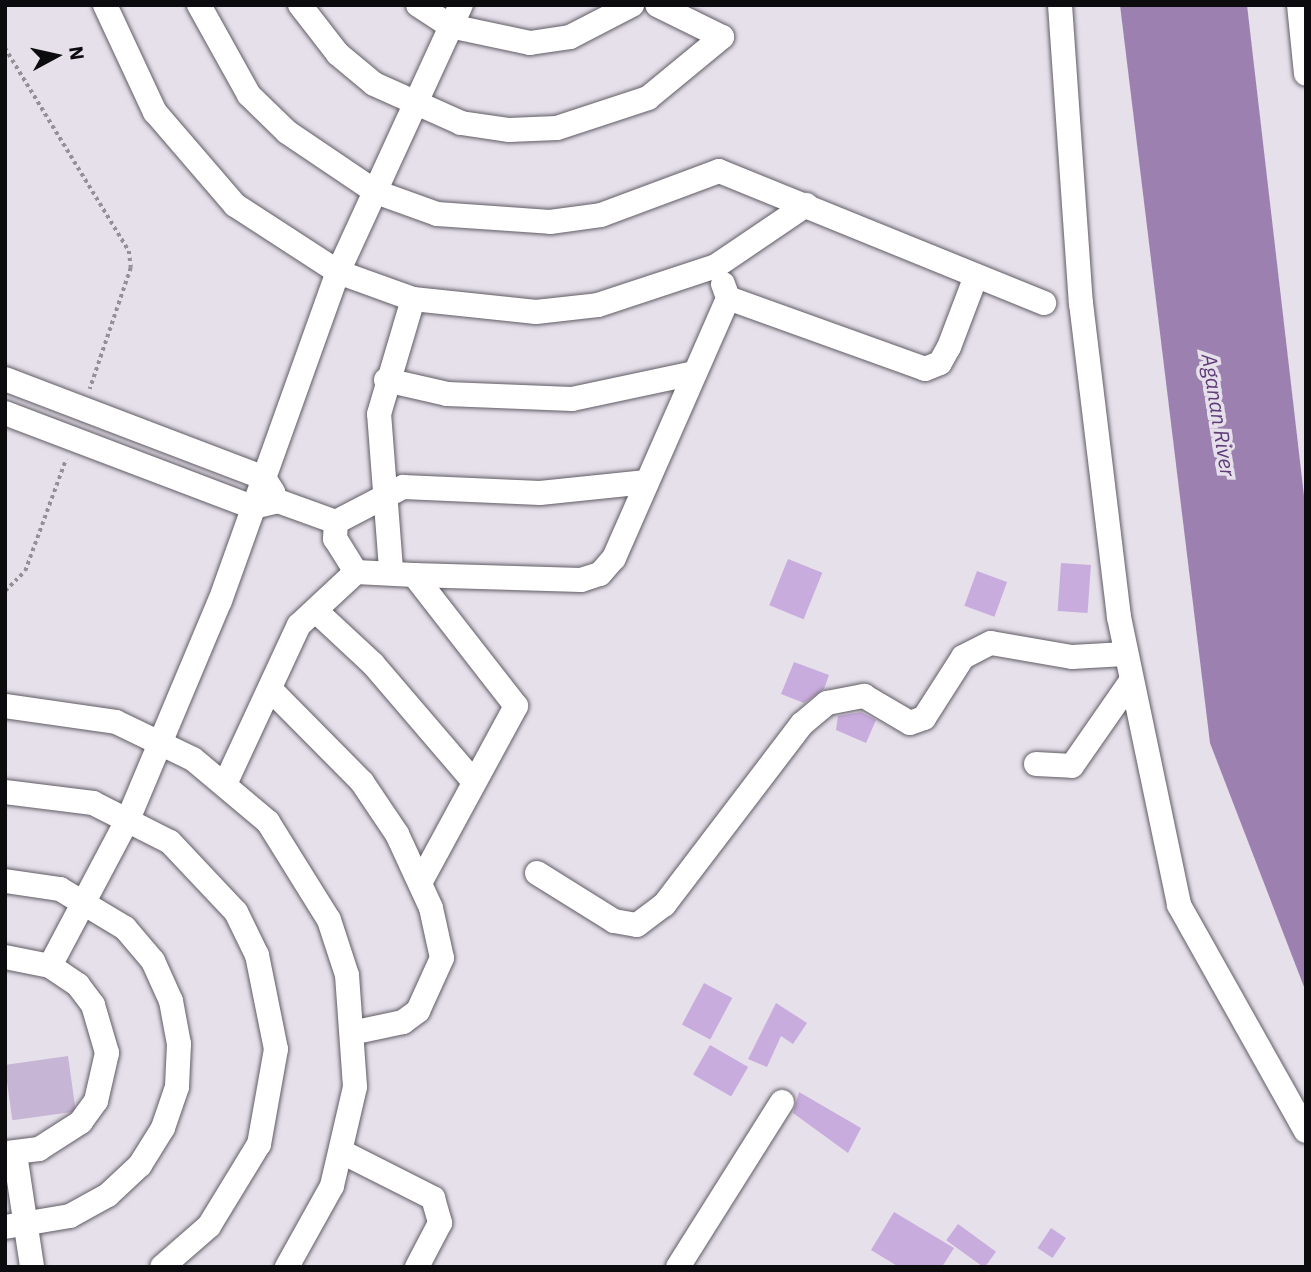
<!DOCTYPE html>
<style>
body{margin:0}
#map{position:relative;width:1311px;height:1272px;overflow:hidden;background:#e5e0ea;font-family:"IBM Plex Sans",sans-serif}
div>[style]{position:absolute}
.green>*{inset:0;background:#c6b5d4;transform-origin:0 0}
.water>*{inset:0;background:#9c81b0}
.building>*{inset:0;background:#c8acdd;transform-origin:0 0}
.path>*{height:3.5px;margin-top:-1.75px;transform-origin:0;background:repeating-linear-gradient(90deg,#949098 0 3.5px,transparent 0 7px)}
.roads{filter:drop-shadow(0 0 2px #615c65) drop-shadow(0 0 2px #615c65)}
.street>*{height:24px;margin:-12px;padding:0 12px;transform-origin:12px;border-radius:12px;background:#fff}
span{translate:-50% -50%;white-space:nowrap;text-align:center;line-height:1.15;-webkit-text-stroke:7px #e5e0ea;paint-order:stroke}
.water-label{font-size:21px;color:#603c79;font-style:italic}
.frame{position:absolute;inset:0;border:7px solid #0c0b0e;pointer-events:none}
.north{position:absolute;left:21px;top:21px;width:70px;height:70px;-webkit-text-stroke:5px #e5e0ea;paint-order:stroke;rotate:82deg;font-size:19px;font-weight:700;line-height:28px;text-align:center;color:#0c0b0e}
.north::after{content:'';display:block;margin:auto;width:24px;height:32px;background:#0c0b0e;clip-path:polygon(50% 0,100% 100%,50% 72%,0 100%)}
</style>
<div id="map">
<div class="green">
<div style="left:68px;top:1056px;width:56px;height:64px;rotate:82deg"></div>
</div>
<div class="water">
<div style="clip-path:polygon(1120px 5px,1247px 5px,1306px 513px,1306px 992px,1210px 743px)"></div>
</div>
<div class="building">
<div style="left:788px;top:559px;width:37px;height:50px;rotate:22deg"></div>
<div style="left:1061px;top:563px;width:30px;height:48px;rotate:4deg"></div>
<div style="left:977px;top:571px;width:32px;height:37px;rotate:20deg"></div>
<div style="clip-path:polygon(794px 662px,829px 675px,824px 689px,804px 703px,781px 694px)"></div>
<div style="clip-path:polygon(861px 712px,876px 720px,866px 743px,836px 730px,838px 716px)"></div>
<div style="left:704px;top:983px;width:32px;height:47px;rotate:28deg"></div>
<div style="clip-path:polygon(776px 1003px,807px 1023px,793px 1044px,781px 1036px,767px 1067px,748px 1059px)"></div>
<div style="left:710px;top:1045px;width:44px;height:34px;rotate:30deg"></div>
<div style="clip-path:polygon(799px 1092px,861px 1128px,848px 1153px,793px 1113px)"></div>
<div style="clip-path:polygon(894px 1212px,954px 1248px,942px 1267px,899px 1267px,871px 1250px)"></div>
<div style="left:958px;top:1224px;width:47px;height:20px;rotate:36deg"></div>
<div style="left:1051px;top:1228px;width:18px;height:24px;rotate:34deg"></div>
</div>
<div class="path">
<div style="left:5px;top:48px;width:238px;rotate:58.6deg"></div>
<div style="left:129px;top:251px;width:17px;rotate:83deg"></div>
<div style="left:131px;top:268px;width:128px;rotate:108.7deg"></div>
<div style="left:5px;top:591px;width:28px;rotate:-45deg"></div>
<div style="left:25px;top:571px;width:119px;rotate:-69.9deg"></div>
</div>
<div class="roads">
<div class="street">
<div style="left:105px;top:5px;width:118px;rotate:65deg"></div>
<div style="left:155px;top:112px;width:123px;rotate:49.3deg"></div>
<div style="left:235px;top:205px;width:123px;rotate:33deg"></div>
<div style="left:338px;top:272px;width:80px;rotate:19.8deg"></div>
<div style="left:413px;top:299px;width:124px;rotate:6deg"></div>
<div style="left:536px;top:312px;width:62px;rotate:-6.4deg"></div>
<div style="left:598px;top:305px;width:124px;rotate:-18.3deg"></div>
<div style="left:716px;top:266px;width:109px;rotate:-34.1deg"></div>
<div style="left:199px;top:5px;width:103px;rotate:60.9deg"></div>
<div style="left:249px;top:95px;width:53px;rotate:44.2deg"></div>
<div style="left:287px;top:132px;width:107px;rotate:34deg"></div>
<div style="left:376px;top:192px;width:65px;rotate:19.8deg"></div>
<div style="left:437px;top:214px;width:113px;rotate:4deg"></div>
<div style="left:550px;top:222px;width:51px;rotate:-7.8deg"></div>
<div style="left:601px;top:215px;width:126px;rotate:-20.4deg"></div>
<div style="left:719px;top:171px;width:351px;rotate:22.1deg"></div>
<div style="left:300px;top:5px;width:62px;rotate:52.2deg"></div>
<div style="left:338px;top:54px;width:47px;rotate:39.8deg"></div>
<div style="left:374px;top:84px;width:95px;rotate:24.1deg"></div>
<div style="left:461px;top:123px;width:49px;rotate:8.3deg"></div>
<div style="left:509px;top:130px;width:48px;rotate:-2.4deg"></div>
<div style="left:557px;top:128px;width:96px;rotate:-18.2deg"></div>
<div style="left:648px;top:98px;width:96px;rotate:-39.5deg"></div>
<div style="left:722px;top:37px;width:72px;rotate:-153.8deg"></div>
<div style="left:418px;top:5px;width:38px;rotate:33deg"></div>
<div style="left:450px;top:26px;width:82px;rotate:12deg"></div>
<div style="left:530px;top:43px;width:40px;rotate:-8.5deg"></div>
<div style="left:570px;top:37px;width:70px;rotate:-27.3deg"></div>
<div style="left:1060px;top:5px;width:299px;rotate:86deg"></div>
<div style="left:1081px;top:303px;width:316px;rotate:83.1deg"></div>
<div style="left:1119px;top:617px;width:294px;rotate:78.2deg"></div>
<div style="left:1179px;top:905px;width:259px;rotate:60.7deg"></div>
<div style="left:1299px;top:5px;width:69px;rotate:84.2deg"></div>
<div style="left:723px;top:284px;width:15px;rotate:70deg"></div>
<div style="left:728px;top:298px;width:209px;rotate:19.8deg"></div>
<div style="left:925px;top:369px;width:16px;rotate:-22deg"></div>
<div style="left:940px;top:363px;width:18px;rotate:-61deg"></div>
<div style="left:949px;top:347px;width:76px;rotate:-69.2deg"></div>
<div style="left:5px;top:379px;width:277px;rotate:20.9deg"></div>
<div style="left:264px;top:478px;width:17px;rotate:57deg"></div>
<div style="left:386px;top:380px;width:63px;rotate:12.9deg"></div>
<div style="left:447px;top:394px;width:125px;rotate:2.3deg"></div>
<div style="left:572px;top:399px;width:125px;rotate:-12deg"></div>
<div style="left:5px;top:413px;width:265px;rotate:20.8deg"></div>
<div style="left:253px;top:507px;width:26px;rotate:-13deg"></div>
<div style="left:278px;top:501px;width:62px;rotate:19.9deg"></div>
<div style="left:391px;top:569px;width:155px;rotate:-94.4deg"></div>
<div style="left:379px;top:414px;width:120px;rotate:-73.5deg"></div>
<div style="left:356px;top:572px;width:39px;rotate:-122deg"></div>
<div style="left:335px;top:539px;width:17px;rotate:-87deg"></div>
<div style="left:336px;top:522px;width:76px;rotate:-27.6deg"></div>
<div style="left:403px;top:487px;width:137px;rotate:2.5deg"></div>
<div style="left:540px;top:493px;width:107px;rotate:-5.9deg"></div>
<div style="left:414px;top:575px;width:167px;rotate:1.7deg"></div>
<div style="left:581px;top:580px;width:20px;rotate:-18deg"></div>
<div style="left:600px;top:574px;width:21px;rotate:-49deg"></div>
<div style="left:614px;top:558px;width:284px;rotate:-66.3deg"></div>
<div style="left:316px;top:611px;width:78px;rotate:42.9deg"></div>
<div style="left:373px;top:664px;width:155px;rotate:49.4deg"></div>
<div style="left:270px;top:689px;width:131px;rotate:45.3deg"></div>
<div style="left:362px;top:782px;width:63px;rotate:56.1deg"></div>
<div style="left:397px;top:834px;width:81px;rotate:65.3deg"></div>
<div style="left:431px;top:908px;width:51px;rotate:77.6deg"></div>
<div style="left:442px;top:958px;width:58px;rotate:114.4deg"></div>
<div style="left:418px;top:1011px;width:19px;rotate:144deg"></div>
<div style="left:403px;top:1022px;width:48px;rotate:168deg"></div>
<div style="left:5px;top:706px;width:112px;rotate:8.2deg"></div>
<div style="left:116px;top:722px;width:85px;rotate:25.7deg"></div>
<div style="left:193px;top:759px;width:98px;rotate:40deg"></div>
<div style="left:268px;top:822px;width:115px;rotate:58.1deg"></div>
<div style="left:329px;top:920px;width:58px;rotate:71.9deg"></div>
<div style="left:347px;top:975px;width:112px;rotate:85.9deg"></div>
<div style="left:355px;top:1087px;width:102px;rotate:103.1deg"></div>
<div style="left:332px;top:1186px;width:93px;rotate:119.1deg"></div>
<div style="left:1036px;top:764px;width:36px;rotate:3deg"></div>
<div style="left:1072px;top:766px;width:103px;rotate:-55.2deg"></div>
<div style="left:226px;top:782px;width:173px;rotate:-65.1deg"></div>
<div style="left:299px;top:625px;width:78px;rotate:-42.9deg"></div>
<div style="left:356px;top:572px;width:58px;rotate:3deg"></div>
<div style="left:414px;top:575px;width:166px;rotate:52.1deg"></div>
<div style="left:516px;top:706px;width:197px;rotate:118.5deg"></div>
<div style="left:5px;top:792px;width:89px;rotate:7.1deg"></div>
<div style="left:93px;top:803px;width:86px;rotate:26.9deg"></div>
<div style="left:170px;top:842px;width:96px;rotate:46.7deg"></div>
<div style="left:236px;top:912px;width:48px;rotate:64deg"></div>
<div style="left:257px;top:955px;width:96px;rotate:78.6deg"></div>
<div style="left:276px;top:1049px;width:97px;rotate:100.1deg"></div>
<div style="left:259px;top:1144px;width:96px;rotate:121.4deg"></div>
<div style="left:209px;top:1226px;width:62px;rotate:138.9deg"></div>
<div style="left:537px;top:873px;width:91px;rotate:31.9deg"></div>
<div style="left:614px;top:921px;width:23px;rotate:10deg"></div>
<div style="left:637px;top:925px;width:34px;rotate:-37deg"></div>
<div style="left:664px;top:905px;width:228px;rotate:-52.7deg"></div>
<div style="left:802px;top:724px;width:33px;rotate:-40deg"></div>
<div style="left:827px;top:703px;width:38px;rotate:-11deg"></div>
<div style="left:864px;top:696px;width:53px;rotate:30.4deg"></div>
<div style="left:910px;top:723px;width:15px;rotate:-20deg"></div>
<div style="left:924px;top:718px;width:72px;rotate:-57.4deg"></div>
<div style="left:963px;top:657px;width:31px;rotate:-27deg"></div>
<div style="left:991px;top:643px;width:82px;rotate:9.8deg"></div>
<div style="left:1072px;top:657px;width:53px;rotate:-3.2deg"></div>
<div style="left:5px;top:881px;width:56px;rotate:8.3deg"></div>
<div style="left:60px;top:889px;width:76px;rotate:31deg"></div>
<div style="left:125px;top:928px;width:43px;rotate:49.7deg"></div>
<div style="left:153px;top:961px;width:44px;rotate:65.8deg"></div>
<div style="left:171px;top:1001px;width:44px;rotate:79.5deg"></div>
<div style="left:179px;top:1044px;width:43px;rotate:92.7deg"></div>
<div style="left:177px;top:1087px;width:43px;rotate:108.9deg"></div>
<div style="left:163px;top:1128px;width:44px;rotate:121.9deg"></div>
<div style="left:140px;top:1165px;width:44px;rotate:136.8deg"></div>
<div style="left:108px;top:1195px;width:43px;rotate:151.1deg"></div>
<div style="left:70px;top:1216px;width:66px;rotate:170.4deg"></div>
<div style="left:5px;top:957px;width:46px;rotate:11.3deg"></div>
<div style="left:50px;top:966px;width:34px;rotate:34deg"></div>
<div style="left:78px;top:985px;width:25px;rotate:53deg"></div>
<div style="left:93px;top:1005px;width:50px;rotate:73.7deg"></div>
<div style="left:107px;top:1053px;width:49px;rotate:102.9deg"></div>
<div style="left:96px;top:1101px;width:26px;rotate:126deg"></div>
<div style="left:81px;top:1122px;width:50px;rotate:147.3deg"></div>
<div style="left:39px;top:1149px;width:34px;rotate:173deg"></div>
<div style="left:50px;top:966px;width:169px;rotate:-62.1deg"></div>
<div style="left:129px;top:817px;width:234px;rotate:-67.2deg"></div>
<div style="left:220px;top:601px;width:350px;rotate:-70.3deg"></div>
<div style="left:338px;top:272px;width:294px;rotate:-65.3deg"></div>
<div style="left:344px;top:1153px;width:100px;rotate:26.8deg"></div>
<div style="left:433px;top:1198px;width:26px;rotate:74deg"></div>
<div style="left:440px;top:1223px;width:50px;rotate:117.6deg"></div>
<div style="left:15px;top:1154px;width:114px;rotate:81.4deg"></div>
<div style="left:678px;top:1267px;width:195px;rotate:-57.8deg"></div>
</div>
</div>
<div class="water-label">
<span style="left:1219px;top:415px;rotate:81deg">Aganan River</span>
</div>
<div class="frame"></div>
<div class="north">N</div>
</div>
